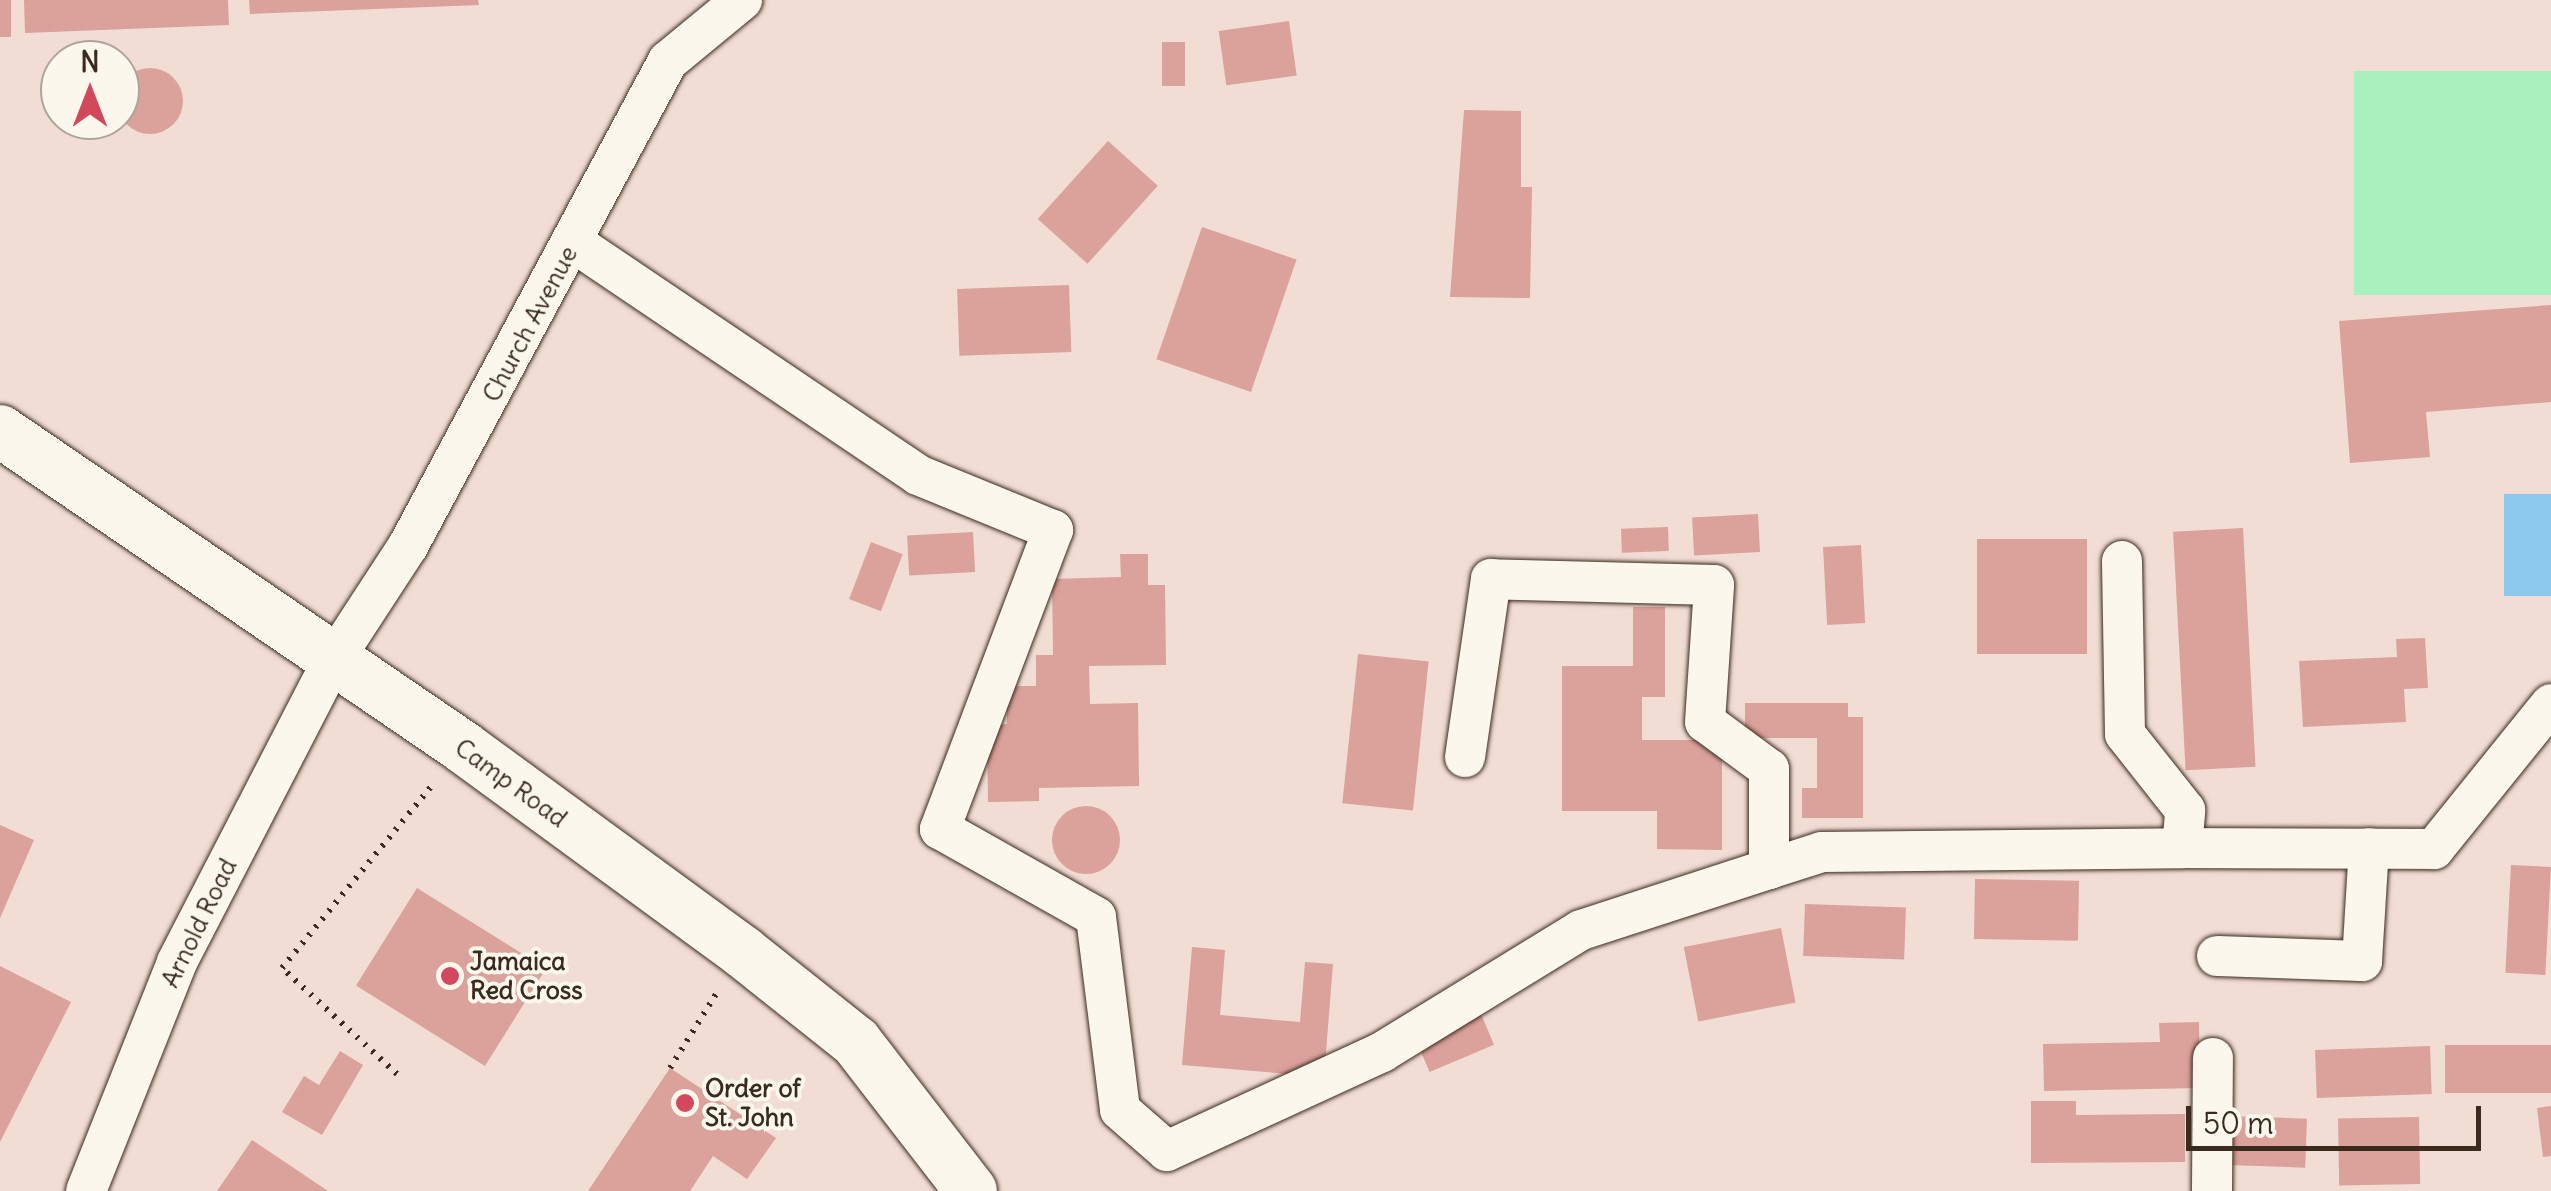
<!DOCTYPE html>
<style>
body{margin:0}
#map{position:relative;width:2551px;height:1191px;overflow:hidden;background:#f1ddd4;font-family:Delius,sans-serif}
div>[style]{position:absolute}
.green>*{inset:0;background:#a8f0be;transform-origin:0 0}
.water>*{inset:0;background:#8dc8ed;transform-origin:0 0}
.building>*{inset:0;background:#dba19b;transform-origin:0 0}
.round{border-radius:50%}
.path>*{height:6px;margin-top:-3px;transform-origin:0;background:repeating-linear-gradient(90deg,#3b2a1e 0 2.5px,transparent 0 10.5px)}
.roads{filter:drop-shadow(0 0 2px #3b2a1e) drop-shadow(0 0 2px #3b2a1e)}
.minor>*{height:40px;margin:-20px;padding:0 20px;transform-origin:20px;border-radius:20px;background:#fbf7ec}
.major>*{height:52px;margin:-26px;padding:0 26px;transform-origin:26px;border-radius:26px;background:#fbf7ec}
.dots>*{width:28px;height:28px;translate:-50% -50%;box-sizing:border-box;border:5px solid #fbf7ec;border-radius:50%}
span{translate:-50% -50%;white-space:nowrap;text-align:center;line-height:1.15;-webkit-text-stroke:8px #fbf7ec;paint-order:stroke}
.street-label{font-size:25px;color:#3b2a1e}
.poi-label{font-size:25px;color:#3b2a1e;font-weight:700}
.left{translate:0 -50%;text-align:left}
.north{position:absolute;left:40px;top:40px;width:100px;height:100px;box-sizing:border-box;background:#fbf7ec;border:2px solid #aea59a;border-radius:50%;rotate:0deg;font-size:28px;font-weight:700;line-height:40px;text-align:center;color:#3b2a1e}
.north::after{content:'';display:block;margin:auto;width:35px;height:45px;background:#d1495b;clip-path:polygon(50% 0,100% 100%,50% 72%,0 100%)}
.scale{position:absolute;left:2186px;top:1106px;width:295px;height:45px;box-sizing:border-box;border:5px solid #3b2a1e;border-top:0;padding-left:12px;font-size:30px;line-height:35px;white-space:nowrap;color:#3b2a1e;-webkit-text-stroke:8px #fbf7ec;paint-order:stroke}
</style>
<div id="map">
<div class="green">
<div style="left:2551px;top:71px;width:224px;height:197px;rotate:90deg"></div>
</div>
<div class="water">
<div style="left:2504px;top:494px;width:47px;height:102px"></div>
</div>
<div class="building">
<div style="left:0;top:0;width:11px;height:37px"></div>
<div style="clip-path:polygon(24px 0,228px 0,229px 25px,25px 33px)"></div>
<div style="clip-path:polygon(249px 0,478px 0,479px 5px,250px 14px)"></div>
<div style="left:1289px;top:21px;width:55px;height:71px;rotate:82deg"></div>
<div style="left:1162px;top:42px;width:23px;height:44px"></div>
<div class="round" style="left:117px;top:68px;width:66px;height:66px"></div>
<div style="clip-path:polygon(1464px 110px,1521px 111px,1521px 187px,1532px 187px,1530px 298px,1450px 297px)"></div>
<div style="left:1108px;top:141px;width:67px;height:105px;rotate:42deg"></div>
<div style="left:1202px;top:227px;width:100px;height:140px;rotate:19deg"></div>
<div style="left:1069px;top:285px;width:67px;height:112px;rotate:88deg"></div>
<div style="clip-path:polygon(2551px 305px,2551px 402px,2426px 412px,2430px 457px,2350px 463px,2339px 321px)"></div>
<div style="left:1758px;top:514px;width:38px;height:66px;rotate:87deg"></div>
<div style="left:1668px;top:527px;width:24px;height:47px;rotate:88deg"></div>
<div style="left:2243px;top:528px;width:239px;height:70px;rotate:87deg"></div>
<div style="left:973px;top:532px;width:40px;height:66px;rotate:87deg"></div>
<div style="left:1977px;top:539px;width:110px;height:115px"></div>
<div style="left:871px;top:542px;width:34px;height:61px;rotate:21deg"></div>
<div style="left:1861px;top:545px;width:78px;height:38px;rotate:87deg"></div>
<div style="clip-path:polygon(1120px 554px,1148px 554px,1148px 585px,1165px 585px,1166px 665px,1089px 666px,1090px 704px,1138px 703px,1139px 786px,1039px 788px,1039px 801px,988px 802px,987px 725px,1007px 724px,1007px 686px,1036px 686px,1036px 655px,1053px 655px,1052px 579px,1121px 577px)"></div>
<div style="clip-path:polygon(1633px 607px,1665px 607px,1665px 697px,1642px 697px,1642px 740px,1722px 740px,1722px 850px,1657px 849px,1657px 811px,1562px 811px,1562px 666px,1633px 666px)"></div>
<div style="clip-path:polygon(2425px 638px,2428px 688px,2404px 689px,2406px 722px,2303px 727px,2299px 661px,2397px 657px,2396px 639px)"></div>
<div style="left:1358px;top:654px;width:71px;height:150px;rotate:6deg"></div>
<div style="clip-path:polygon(1745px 703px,1848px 703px,1848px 717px,1863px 717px,1863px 818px,1802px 818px,1802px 788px,1817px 788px,1817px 738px,1745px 738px)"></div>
<div class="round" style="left:1052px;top:806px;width:68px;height:68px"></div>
<div style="clip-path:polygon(0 825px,34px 840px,0 918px)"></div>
<div style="left:2511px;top:865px;width:40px;height:108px;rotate:3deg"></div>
<div style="left:1975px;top:879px;width:104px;height:60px;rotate:1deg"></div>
<div style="left:417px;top:888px;width:152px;height:115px;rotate:32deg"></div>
<div style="left:1805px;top:904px;width:101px;height:52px;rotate:2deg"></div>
<div style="left:1781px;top:928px;width:76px;height:99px;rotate:79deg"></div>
<div style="clip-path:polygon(1192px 947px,1225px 950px,1220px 1015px,1300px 1022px,1305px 962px,1333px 964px,1324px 1077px,1182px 1065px)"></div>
<div style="clip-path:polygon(0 966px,71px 1002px,0 1142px)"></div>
<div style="left:1478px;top:1007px;width:41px;height:70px;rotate:67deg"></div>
<div style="clip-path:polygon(2199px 1022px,2200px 1088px,2044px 1091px,2043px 1044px,2160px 1042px,2159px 1023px)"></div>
<div style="left:2551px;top:1045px;width:48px;height:106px;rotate:90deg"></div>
<div style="left:2430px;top:1046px;width:48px;height:115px;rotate:88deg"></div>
<div style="clip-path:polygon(340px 1051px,363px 1065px,322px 1135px,282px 1112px,304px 1076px,319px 1085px)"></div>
<div style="clip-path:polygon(670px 1068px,776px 1138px,747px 1179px,713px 1156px,690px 1191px,588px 1191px)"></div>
<div style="clip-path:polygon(2031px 1101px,2076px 1101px,2076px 1115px,2185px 1114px,2185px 1162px,2031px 1163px)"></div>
<div style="clip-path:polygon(2551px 1106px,2551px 1156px,2543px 1157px,2537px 1108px)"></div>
<div style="left:2229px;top:1116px;width:78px;height:49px;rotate:2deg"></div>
<div style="left:2419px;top:1117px;width:67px;height:81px;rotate:89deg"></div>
<div style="clip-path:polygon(252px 1140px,328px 1191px,217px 1191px)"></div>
</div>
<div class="path">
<div style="left:670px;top:1068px;width:91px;rotate:-58.1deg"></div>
<div style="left:397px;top:1074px;width:156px;rotate:-137.3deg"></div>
<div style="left:282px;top:968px;width:239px;rotate:-50.6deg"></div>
</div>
<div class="roads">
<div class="minor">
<div style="left:573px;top:242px;width:416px;rotate:34deg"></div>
<div style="left:918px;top:475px;width:146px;rotate:22.2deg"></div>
<div style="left:1053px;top:530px;width:320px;rotate:110.7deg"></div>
<div style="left:940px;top:829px;width:179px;rotate:29.4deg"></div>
<div style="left:1096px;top:917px;width:194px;rotate:82.9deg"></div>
<div style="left:1120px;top:1110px;width:62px;rotate:41.1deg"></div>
<div style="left:1167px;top:1151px;width:237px;rotate:-24.7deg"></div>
<div style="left:1382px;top:1052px;width:233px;rotate:-31.5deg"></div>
<div style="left:1581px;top:930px;width:198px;rotate:-18deg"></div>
<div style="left:1769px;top:869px;width:100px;rotate:-90deg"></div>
<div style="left:1769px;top:769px;width:79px;rotate:-143.7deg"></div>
<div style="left:1705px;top:722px;width:137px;rotate:-86.2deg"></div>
<div style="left:1714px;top:585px;width:223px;rotate:-178.5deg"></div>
<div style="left:1491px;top:579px;width:180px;rotate:98.3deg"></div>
<div style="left:2182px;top:848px;width:252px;rotate:0.2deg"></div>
<div style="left:2434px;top:849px;width:186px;rotate:-51.1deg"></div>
<div style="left:1769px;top:869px;width:56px;rotate:-17.8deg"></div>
<div style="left:1822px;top:852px;width:360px;rotate:-0.6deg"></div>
<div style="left:2182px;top:848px;width:38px;rotate:-85deg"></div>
<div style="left:2185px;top:810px;width:97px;rotate:-128.3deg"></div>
<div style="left:2125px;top:734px;width:173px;rotate:-91deg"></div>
<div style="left:2217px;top:956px;width:145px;rotate:2deg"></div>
<div style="left:2362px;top:961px;width:113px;rotate:-86.5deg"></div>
<div style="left:86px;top:1191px;width:246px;rotate:-68.3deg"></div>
<div style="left:177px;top:962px;width:335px;rotate:-62.7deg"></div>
<div style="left:331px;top:664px;width:141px;rotate:-56.9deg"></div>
<div style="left:408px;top:546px;width:550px;rotate:-61.81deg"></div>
<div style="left:668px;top:61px;width:96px;rotate:-39.5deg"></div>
<div style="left:2212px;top:1191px;width:133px;rotate:-89.6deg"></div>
</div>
<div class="major">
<div style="left:0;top:431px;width:561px;rotate:34.31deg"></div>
<div style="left:463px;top:747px;width:347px;rotate:36.2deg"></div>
<div style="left:743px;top:952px;width:144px;rotate:38.5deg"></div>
<div style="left:856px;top:1042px;width:188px;rotate:52.3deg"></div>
</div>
</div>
<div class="dots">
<div style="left:450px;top:976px;background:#d1495b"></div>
<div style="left:685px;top:1103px;background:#d1495b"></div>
</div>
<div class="street-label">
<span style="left:530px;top:324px;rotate:-62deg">Church Avenue</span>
<span style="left:511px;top:783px;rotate:36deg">Camp Road</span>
<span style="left:199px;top:923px;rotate:-64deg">Arnold Road</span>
</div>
<div class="poi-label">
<span class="left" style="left:470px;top:976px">Jamaica<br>Red Cross</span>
<span class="left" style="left:705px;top:1103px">Order of<br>St. John</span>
</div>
<div class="north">N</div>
<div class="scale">50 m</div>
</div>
